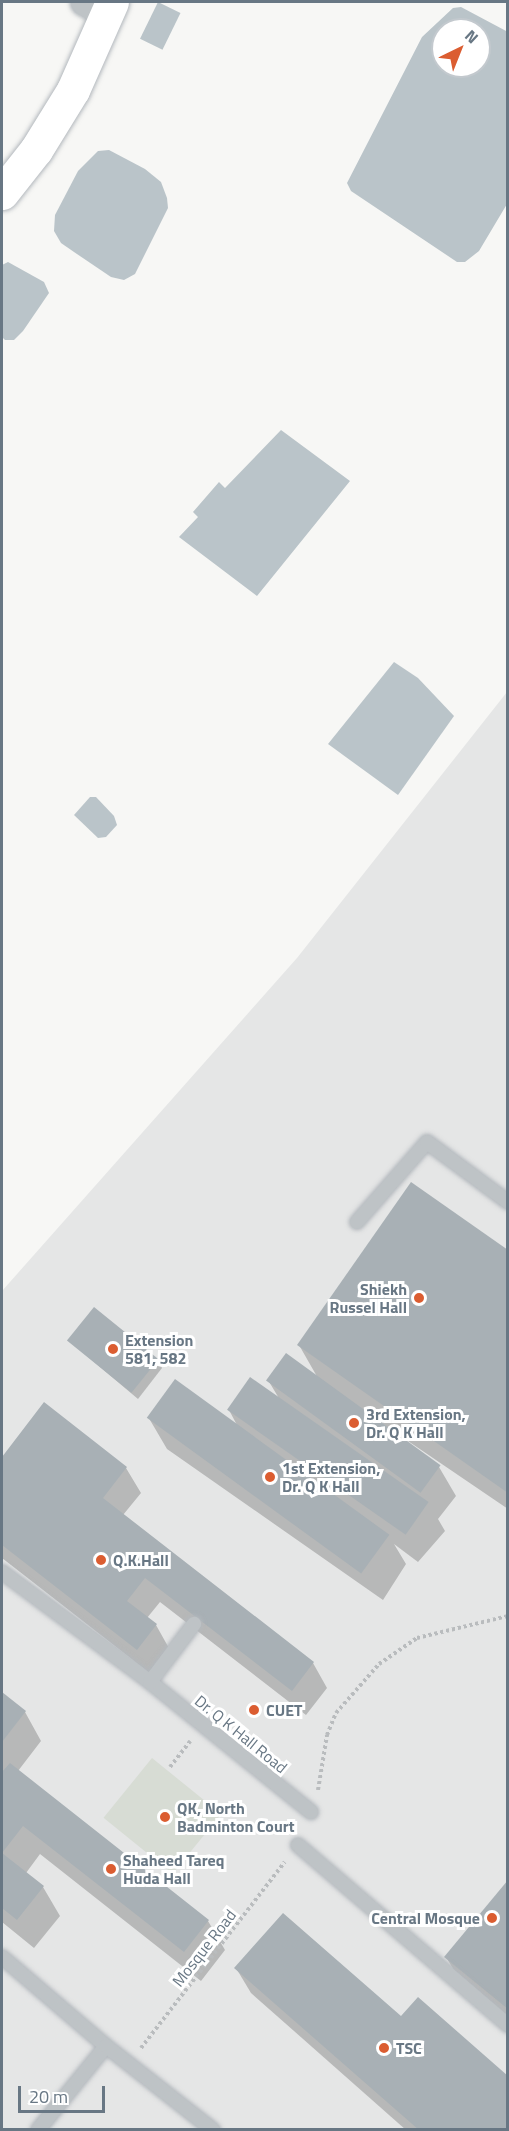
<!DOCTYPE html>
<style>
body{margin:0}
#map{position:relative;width:509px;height:2131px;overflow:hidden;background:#f7f7f5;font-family:"Titillium Web",sans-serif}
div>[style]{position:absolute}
.built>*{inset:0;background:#e5e6e6}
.green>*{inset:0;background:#d7dcd4;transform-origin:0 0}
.water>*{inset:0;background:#bac4c9;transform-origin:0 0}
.shadow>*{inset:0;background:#0003}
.building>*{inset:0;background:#a8b0b5;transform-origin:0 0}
.path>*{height:4px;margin-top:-2px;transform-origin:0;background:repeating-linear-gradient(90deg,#b9bcbe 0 3px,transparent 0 6px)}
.roads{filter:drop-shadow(0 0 2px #b3b8bd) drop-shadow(0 0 2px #b3b8bd)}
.service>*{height:14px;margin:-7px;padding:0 7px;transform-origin:7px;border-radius:7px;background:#bec3c6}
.minor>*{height:28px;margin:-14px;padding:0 14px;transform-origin:14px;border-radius:14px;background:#bec3c6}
.secondary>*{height:33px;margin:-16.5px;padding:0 16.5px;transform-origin:16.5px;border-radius:16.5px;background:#fff}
.dots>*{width:16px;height:16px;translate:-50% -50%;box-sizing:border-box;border:3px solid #fff;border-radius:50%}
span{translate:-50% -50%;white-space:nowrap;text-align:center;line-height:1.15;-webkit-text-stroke:6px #fff;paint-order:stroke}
.poi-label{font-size:16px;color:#687784;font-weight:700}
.right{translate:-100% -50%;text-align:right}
.left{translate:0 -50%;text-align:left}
.street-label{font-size:16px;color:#687784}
.frame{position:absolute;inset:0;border:3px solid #687784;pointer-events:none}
.north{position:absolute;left:431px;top:18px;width:60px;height:60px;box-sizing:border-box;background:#fff;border:2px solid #c3c9ce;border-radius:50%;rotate:43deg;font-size:16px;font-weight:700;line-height:24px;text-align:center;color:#687784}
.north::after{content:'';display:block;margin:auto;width:21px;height:27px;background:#db5d31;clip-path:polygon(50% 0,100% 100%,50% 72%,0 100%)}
.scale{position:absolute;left:18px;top:2086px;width:87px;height:27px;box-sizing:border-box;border:3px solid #687784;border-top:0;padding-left:8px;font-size:18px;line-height:21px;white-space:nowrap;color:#687784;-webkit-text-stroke:4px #fff;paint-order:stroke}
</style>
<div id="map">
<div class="built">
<div style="clip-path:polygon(507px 692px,507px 2129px,2px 2130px,2px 1291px,297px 958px)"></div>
</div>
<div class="green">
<div style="left:152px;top:1758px;width:89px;height:77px;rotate:39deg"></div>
</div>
<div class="water">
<div style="left:158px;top:2px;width:25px;height:41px;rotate:26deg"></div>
<div style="clip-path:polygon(evenodd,461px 7px,508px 32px,507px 204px,479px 251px,465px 262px,457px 262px,351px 191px,347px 183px,422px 37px,453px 8px,461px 7px,443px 30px,479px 30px,479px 66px,443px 66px,443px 30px)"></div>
<div style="clip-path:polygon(109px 150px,145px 169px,161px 182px,167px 198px,168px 208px,135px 274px,124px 280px,111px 277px,74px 252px,61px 243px,54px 231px,55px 215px,78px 171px,98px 151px)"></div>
<div style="clip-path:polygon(8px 262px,44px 282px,49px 293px,23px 331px,14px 340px,5px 340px,2px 337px,2px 265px)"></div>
<div style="clip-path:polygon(281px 430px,350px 481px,257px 596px,179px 537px,198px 517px,193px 512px,219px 482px,225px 488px)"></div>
<div style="clip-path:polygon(394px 662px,418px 678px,454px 716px,398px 795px,328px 744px)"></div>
<div style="clip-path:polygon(90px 797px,96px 797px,114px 816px,117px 825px,106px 837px,98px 838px,74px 815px)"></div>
</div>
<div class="shadow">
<div style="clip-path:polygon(508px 1252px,508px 1509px,333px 1390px,439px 1467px,456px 1496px,438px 1519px,445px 1531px,418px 1562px,394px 1544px,406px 1564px,383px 1600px,167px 1449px,150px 1420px,238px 1427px,229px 1410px,280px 1400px,268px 1380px,319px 1380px,299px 1345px)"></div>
<div style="clip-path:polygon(68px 1340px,158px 1360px,162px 1368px,138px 1399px)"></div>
<div style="clip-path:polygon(44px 1404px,126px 1468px,141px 1493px,123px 1515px,313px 1663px,327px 1688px,306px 1715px,160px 1602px,147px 1618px,156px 1625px,170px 1650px,151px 1674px,2px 1558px,2px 1460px)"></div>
<div style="clip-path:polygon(2px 1694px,25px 1712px,41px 1741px,18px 1771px,208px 1921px,225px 1950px,201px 1981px,40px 1854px,26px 1873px,43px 1887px,60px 1916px,34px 1948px,2px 1922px)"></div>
<div style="clip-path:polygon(508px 1882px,508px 2021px,461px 1982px,446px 1957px)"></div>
<div style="clip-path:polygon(236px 1968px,401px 2018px,508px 2078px,508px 2130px,406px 2130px,251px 1993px)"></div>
</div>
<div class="building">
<div style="clip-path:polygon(411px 1182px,508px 1250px,508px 1493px,297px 1345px)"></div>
<div style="left:94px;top:1307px;width:83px;height:43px;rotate:39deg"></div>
<div style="left:286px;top:1353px;width:191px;height:34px;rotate:36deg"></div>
<div style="left:250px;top:1377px;width:218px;height:40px;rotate:35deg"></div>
<div style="left:175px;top:1379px;width:265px;height:48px;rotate:36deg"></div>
<div style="clip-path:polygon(44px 1402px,127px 1467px,103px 1498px,314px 1662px,292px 1691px,145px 1578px,127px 1601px,157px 1624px,137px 1650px,2px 1545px,2px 1457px)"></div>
<div style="clip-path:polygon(2px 1692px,26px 1711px,2px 1742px)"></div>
<div style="clip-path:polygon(10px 1763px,209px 1920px,184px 1952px,23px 1826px,2px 1853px,44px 1886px,17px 1920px,2px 1908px,2px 1772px)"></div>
<div style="clip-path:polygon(508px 1880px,508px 2009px,444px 1957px)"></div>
<div style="clip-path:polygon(283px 1913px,401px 2016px,418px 1997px,508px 2076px,508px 2125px,504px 2130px,419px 2130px,234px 1968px)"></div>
</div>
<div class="path">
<div style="left:170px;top:1767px;width:33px;rotate:-52deg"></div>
<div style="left:318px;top:1790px;width:56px;rotate:-80.7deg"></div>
<div style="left:327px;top:1735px;width:24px;rotate:-68deg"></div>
<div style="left:336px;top:1713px;width:65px;rotate:-48.7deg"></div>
<div style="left:379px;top:1664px;width:46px;rotate:-34.4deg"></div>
<div style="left:417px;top:1638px;width:94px;rotate:-13.6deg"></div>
<div style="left:141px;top:2048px;width:235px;rotate:-52.3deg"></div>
</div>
<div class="roads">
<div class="service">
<div style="left:357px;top:1222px;width:106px;rotate:-48.8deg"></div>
<div style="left:427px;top:1142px;width:101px;rotate:36.5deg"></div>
<div style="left:2px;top:1572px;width:184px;rotate:36.6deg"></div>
<div style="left:150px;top:1682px;width:207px;rotate:38.9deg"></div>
<div style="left:150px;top:1682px;width:73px;rotate:-52.8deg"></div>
<div style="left:298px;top:1845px;width:277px;rotate:40.6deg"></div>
<div style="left:2px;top:1957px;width:137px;rotate:40.6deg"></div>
<div style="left:38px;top:2130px;width:108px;rotate:-51deg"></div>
<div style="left:106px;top:2046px;width:136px;rotate:38.1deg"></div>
</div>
<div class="minor">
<div style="left:85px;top:2px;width:25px;rotate:27deg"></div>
</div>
<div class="secondary">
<div style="left:2px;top:193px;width:55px;rotate:-51.7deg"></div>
<div style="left:36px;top:150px;width:70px;rotate:-58.3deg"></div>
<div style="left:73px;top:90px;width:96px;rotate:-66.1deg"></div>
</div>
</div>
<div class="dots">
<div style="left:419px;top:1298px;background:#db5d31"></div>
<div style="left:113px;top:1349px;background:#db5d31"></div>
<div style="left:354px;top:1423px;background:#db5d31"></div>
<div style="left:270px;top:1477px;background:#db5d31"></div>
<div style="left:101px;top:1560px;background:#db5d31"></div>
<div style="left:254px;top:1710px;background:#db5d31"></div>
<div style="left:165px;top:1817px;background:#db5d31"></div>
<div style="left:111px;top:1869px;background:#db5d31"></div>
<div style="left:492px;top:1918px;background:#db5d31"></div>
<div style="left:384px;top:2048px;background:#db5d31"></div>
</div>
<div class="poi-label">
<span class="right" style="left:407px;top:1298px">Shiekh<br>Russel Hall</span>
<span class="left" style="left:125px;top:1349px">Extension<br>581, 582</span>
<span class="left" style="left:366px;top:1423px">3rd Extension,<br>Dr. Q K Hall</span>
<span class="left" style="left:282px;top:1477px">1st Extension,<br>Dr. Q K Hall</span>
<span class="left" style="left:113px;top:1560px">Q.K.Hall</span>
<span class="left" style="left:266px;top:1710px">CUET</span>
<span class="left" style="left:177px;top:1817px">QK, North<br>Badminton Court</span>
<span class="left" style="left:123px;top:1869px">Shaheed Tareq<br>Huda Hall</span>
<span class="right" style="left:480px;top:1918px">Central Mosque</span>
<span class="left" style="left:396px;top:2048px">TSC</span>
</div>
<div class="street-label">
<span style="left:241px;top:1734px;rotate:39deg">Dr. Q K Hall Road</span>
<span style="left:204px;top:1948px;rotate:-52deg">Mosque Road</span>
</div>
<div class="frame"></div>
<div class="north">N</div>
<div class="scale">20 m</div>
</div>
